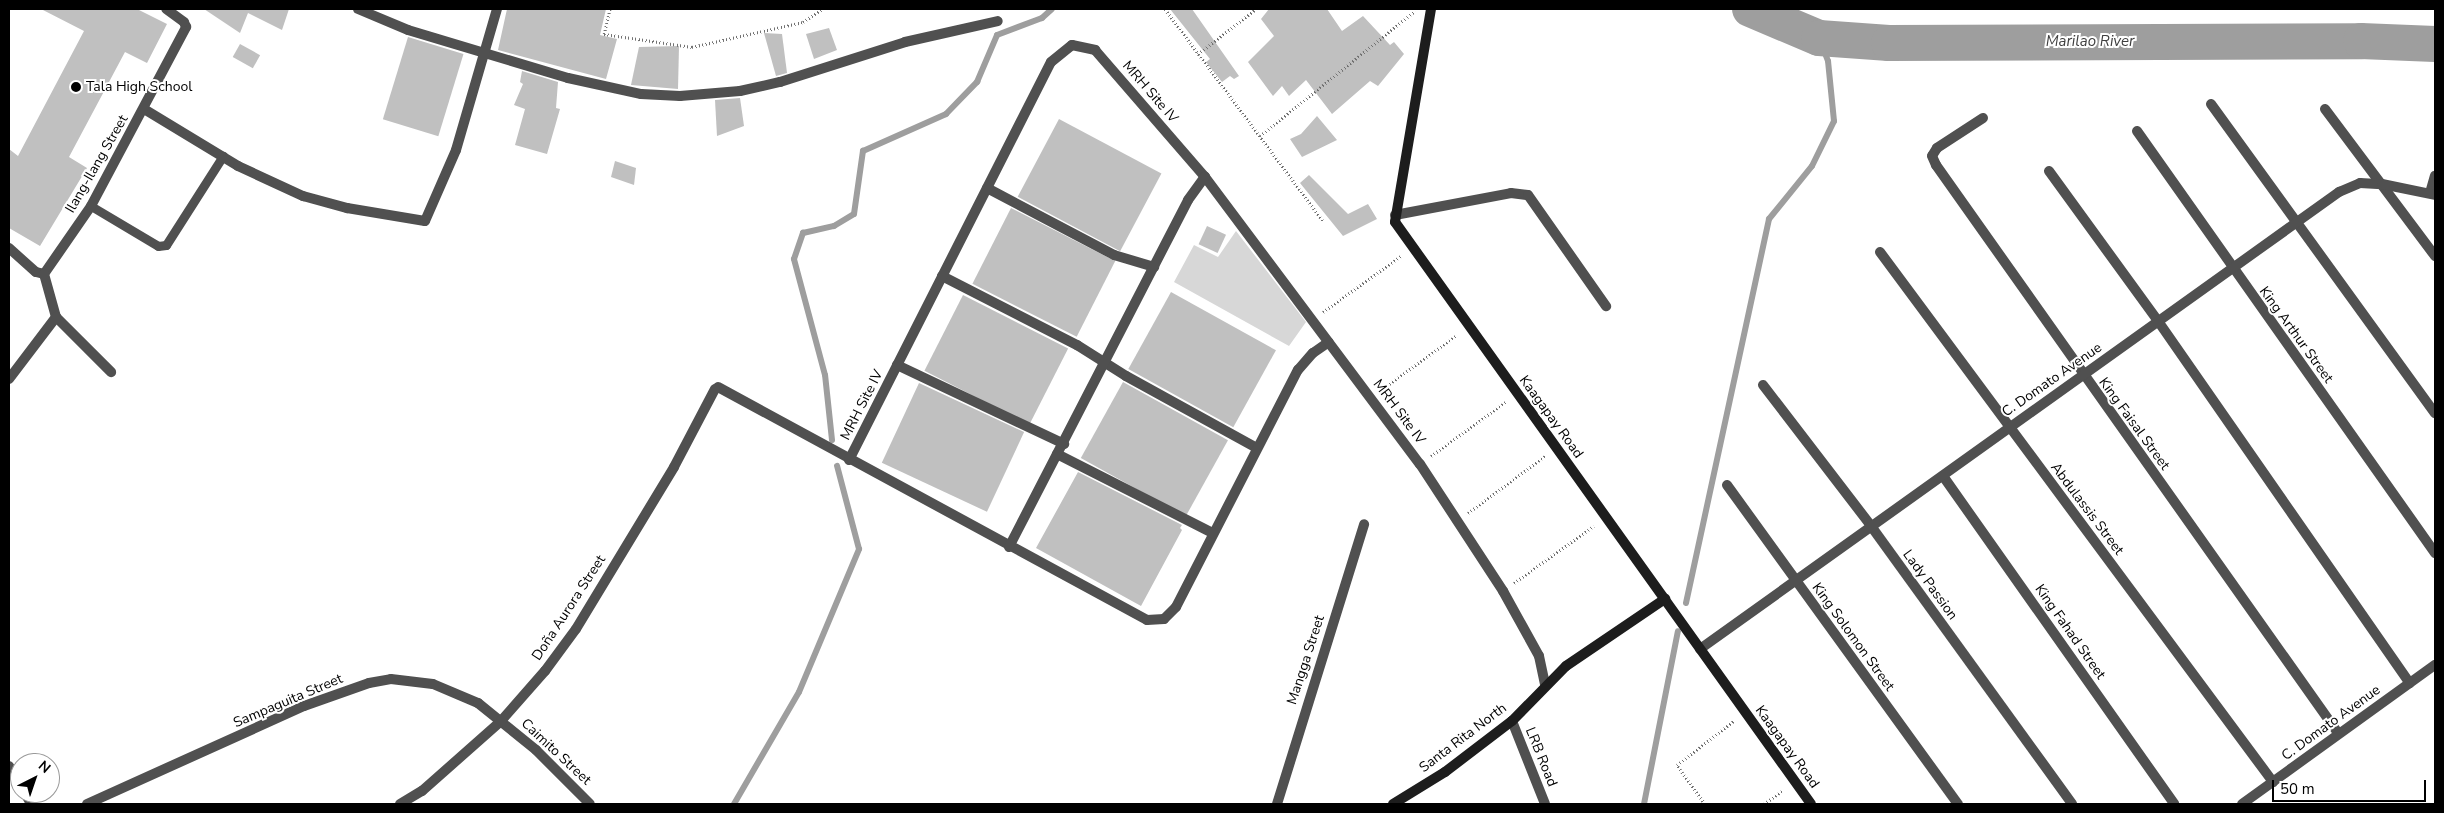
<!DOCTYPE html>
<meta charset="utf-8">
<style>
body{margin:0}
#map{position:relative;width:2444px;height:813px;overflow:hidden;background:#fff;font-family:"Nunito Sans",sans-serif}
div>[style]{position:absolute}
.green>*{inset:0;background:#d7d7d7}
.stream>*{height:6px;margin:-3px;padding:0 3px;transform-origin:3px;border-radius:3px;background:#9e9e9e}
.river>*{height:36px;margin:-18px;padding:0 18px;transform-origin:18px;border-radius:18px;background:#9e9e9e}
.building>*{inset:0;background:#c0c0c0;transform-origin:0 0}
.path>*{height:3px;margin-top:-1.5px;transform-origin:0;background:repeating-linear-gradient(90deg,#727272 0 1px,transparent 0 3.5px)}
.lane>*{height:9px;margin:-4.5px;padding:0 4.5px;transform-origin:4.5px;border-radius:4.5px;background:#505050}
.street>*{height:10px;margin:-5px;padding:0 5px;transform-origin:5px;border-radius:5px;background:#505050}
.secondary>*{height:10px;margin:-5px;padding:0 5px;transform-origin:5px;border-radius:5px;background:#1d1d1d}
.dots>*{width:14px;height:14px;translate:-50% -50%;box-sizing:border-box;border:2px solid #fff;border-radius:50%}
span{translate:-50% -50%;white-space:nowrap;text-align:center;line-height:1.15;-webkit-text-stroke:4px #fff;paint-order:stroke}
.poi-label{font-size:14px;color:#000}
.left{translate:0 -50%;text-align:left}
.street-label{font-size:14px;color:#000}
.water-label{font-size:15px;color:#3f3f3f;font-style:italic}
.frame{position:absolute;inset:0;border:10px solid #000;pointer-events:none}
.north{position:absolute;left:10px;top:753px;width:50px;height:50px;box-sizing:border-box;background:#fff;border:1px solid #999;border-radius:50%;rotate:41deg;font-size:14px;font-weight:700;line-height:20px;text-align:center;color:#000}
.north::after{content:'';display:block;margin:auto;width:18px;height:22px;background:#000;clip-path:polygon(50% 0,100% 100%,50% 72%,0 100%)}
.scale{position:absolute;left:2272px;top:780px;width:154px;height:22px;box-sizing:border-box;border:2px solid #000;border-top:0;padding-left:6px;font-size:15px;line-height:18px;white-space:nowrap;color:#000;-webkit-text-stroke:4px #fff;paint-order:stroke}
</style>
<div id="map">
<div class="green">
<div style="clip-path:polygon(1236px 231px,1306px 322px,1289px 346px,1174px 282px,1194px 245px,1218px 257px)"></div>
</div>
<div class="stream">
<div style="left:832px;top:440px;width:65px;rotate:-96.1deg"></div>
<div style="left:825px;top:375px;width:120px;rotate:-105deg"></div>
<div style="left:794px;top:259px;width:28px;rotate:-71deg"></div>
<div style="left:803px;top:233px;width:32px;rotate:-13deg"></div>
<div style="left:834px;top:226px;width:23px;rotate:-31deg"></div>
<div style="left:854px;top:214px;width:64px;rotate:-81.9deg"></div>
<div style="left:863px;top:151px;width:91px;rotate:-24deg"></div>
<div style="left:946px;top:114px;width:45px;rotate:-45.9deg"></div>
<div style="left:977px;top:82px;width:51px;rotate:-66.9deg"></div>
<div style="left:997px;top:35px;width:48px;rotate:-20.7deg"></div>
<div style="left:1042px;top:18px;width:13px;rotate:-42deg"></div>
<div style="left:1686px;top:603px;width:393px;rotate:-77.8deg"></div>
<div style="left:1769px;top:219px;width:68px;rotate:-50.9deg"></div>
<div style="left:1812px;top:166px;width:50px;rotate:-63.9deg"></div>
<div style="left:1834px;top:121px;width:60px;rotate:-95.7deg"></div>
<div style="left:1828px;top:61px;width:25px;rotate:-111deg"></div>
<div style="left:734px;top:804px;width:129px;rotate:-59.9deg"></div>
<div style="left:799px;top:692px;width:155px;rotate:-67.2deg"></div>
<div style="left:859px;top:549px;width:86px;rotate:-104.8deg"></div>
<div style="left:1644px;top:804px;width:176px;rotate:-78.9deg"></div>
</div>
<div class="river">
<div style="left:1750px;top:9px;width:75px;rotate:22.8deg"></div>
<div style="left:1819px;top:38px;width:70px;rotate:4.1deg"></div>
<div style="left:1889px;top:43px;width:472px;rotate:-0.2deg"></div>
<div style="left:2361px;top:41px;width:74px;rotate:2.3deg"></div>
</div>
<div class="building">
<div style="clip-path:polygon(41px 9px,137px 9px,167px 24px,147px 63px,125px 52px,69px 157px,87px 168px,40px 246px,9px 228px,9px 149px,18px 156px,84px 31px)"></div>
<div style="clip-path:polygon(204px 9px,289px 9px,282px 30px,248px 13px,240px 33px)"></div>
<div style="clip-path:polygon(507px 9px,606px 9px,600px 35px,617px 39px,606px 79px,498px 50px)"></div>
<div style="clip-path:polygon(1170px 9px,1192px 9px,1239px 76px,1234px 79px,1230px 76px,1222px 82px,1206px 62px,1210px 59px)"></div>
<div style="clip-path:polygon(1269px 9px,1327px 9px,1342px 31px,1363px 16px,1390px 45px,1394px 42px,1404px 54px,1378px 86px,1370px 81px,1332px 114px,1306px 80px,1289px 96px,1282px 86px,1273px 96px,1248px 62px,1274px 36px,1261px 19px)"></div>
<div style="clip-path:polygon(829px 28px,837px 50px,814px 59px,806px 34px)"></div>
<div style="clip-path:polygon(764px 33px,782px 34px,787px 73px,776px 76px)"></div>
<div style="left:408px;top:37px;width:58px;height:86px;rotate:17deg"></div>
<div style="left:240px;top:44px;width:23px;height:15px;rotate:29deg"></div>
<div style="clip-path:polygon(679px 46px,678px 89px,631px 85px,639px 47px)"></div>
<div style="clip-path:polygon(522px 71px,558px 82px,556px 108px,560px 109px,547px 154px,515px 145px,525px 109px,514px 105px,523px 84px,520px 82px)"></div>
<div style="clip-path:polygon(740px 98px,744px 126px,717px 136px,715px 100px)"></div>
<div style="clip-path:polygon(1317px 116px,1337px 140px,1302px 157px,1290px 139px,1301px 134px)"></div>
<div style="left:1059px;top:119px;width:116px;height:88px;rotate:28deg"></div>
<div style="clip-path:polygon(615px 161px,636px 168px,634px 185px,611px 177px)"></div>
<div style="clip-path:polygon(1309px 175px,1348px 214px,1368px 204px,1377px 219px,1343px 236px,1300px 183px)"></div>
<div style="left:1011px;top:208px;width:117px;height:85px;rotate:27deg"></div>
<div style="left:1207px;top:226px;width:21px;height:20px;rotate:25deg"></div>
<div style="left:1171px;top:292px;width:120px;height:88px;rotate:29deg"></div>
<div style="left:963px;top:295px;width:118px;height:85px;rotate:27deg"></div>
<div style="left:1123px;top:382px;width:120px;height:87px;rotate:29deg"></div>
<div style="left:919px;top:383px;width:116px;height:88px;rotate:25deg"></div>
<div style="clip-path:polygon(1078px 472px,1182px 525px,1180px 528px,1182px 530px,1141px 606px,1036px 548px)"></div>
</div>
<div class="path">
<div style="left:610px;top:9px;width:26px;rotate:103deg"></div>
<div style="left:604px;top:34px;width:89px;rotate:8.4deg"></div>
<div style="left:692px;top:47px;width:114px;rotate:-12.7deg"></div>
<div style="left:803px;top:22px;width:23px;rotate:-34deg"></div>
<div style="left:1165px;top:9px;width:264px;rotate:53.3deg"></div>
<div style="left:1198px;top:54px;width:73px;rotate:-37.8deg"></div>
<div style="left:1260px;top:136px;width:199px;rotate:-38.9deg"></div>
<div style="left:1323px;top:312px;width:96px;rotate:-35.7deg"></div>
<div style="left:1381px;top:390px;width:94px;rotate:-35.9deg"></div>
<div style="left:1431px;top:456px;width:94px;rotate:-35.9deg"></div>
<div style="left:1468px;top:513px;width:96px;rotate:-36.5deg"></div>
<div style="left:1514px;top:583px;width:98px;rotate:-35.5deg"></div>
<div style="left:1705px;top:804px;width:48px;rotate:-125.7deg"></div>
<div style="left:1677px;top:765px;width:73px;rotate:-37.8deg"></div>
<div style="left:1764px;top:804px;width:24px;rotate:-36deg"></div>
</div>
<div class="lane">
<div style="left:91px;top:206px;width:78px;rotate:30.8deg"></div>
<div style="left:158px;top:246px;width:8px;rotate:-7deg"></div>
<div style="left:166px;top:245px;width:106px;rotate:-57.4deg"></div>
</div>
<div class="street">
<div style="left:358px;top:9px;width:54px;rotate:22.8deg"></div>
<div style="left:408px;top:30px;width:167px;rotate:16.7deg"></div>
<div style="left:568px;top:78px;width:75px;rotate:12.4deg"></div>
<div style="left:641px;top:94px;width:39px;rotate:3deg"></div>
<div style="left:680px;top:96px;width:60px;rotate:-4.8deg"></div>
<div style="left:740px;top:91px;width:41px;rotate:-12.7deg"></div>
<div style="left:780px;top:82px;width:131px;rotate:-17.7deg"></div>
<div style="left:905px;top:42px;width:95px;rotate:-12.7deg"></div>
<div style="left:2211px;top:104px;width:382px;rotate:54.1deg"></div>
<div style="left:144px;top:109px;width:110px;rotate:31.2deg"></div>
<div style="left:238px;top:166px;width:72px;rotate:24.8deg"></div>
<div style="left:303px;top:196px;width:46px;rotate:15.3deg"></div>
<div style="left:347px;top:208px;width:79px;rotate:9.5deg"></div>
<div style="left:425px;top:221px;width:77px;rotate:-66.4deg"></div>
<div style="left:456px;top:150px;width:147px;rotate:-73.8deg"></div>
<div style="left:2325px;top:109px;width:184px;rotate:53.2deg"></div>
<div style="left:1983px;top:118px;width:55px;rotate:146.9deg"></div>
<div style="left:1937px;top:148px;width:9px;rotate:122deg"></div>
<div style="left:1932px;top:156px;width:10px;rotate:66deg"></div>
<div style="left:1936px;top:165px;width:696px;rotate:54.71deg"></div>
<div style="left:2137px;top:131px;width:517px;rotate:54.77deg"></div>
<div style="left:2049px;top:171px;width:185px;rotate:54deg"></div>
<div style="left:2158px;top:321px;width:441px;rotate:55.2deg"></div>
<div style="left:987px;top:188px;width:144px;rotate:27.8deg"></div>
<div style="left:1114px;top:255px;width:42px;rotate:16.7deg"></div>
<div style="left:2430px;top:193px;width:18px;rotate:-74deg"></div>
<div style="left:1395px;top:215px;width:118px;rotate:-10.7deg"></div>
<div style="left:1511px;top:193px;width:17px;rotate:7deg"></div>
<div style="left:1528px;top:195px;width:136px;rotate:54.9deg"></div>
<div style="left:9px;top:248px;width:36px;rotate:42deg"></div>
<div style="left:36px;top:272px;width:8px;rotate:14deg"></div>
<div style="left:1880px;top:252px;width:660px;rotate:53.44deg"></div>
<div style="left:44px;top:274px;width:83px;rotate:-55.3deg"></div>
<div style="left:91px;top:206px;width:203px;rotate:-62deg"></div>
<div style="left:186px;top:27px;width:5px;rotate:-112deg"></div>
<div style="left:184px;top:22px;width:22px;rotate:-144deg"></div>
<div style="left:44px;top:274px;width:45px;rotate:74.4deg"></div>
<div style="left:56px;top:317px;width:78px;rotate:45deg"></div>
<div style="left:942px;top:276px;width:152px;rotate:27.1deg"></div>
<div style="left:1077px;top:345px;width:58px;rotate:32.3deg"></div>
<div style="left:1126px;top:376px;width:149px;rotate:28.8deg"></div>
<div style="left:897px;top:365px;width:185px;rotate:25.3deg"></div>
<div style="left:9px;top:379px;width:78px;rotate:-52.8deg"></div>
<div style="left:1763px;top:385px;width:178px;rotate:52.5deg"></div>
<div style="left:1871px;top:526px;width:343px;rotate:54.1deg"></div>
<div style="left:718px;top:387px;width:488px;rotate:28.5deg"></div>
<div style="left:1147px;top:620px;width:17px;rotate:-3deg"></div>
<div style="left:1164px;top:619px;width:17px;rotate:-45deg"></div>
<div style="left:1176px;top:607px;width:267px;rotate:-62.8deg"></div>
<div style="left:1298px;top:370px;width:23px;rotate:-49deg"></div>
<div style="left:1313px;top:353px;width:19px;rotate:-35deg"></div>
<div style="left:1057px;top:454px;width:175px;rotate:26.9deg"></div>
<div style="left:849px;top:460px;width:446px;rotate:-63.1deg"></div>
<div style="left:1051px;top:62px;width:27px;rotate:-39deg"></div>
<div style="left:1072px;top:45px;width:24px;rotate:12deg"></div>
<div style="left:1095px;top:50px;width:168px;rotate:49.1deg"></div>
<div style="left:1205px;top:177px;width:359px;rotate:53.2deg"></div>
<div style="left:1420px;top:464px;width:152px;rotate:56.8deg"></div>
<div style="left:1503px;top:591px;width:74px;rotate:61deg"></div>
<div style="left:1539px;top:656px;width:30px;rotate:78deg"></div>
<div style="left:1943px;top:476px;width:401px;rotate:54.8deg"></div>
<div style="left:1727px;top:485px;width:394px;rotate:54.1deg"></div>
<div style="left:1009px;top:547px;width:390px;rotate:-62.7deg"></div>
<div style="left:1188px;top:200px;width:29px;rotate:-54deg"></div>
<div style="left:1700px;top:649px;width:786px;rotate:-35.57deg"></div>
<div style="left:2339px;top:192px;width:23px;rotate:-23deg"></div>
<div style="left:2360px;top:183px;width:22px;rotate:3deg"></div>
<div style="left:2382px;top:184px;width:54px;rotate:11.7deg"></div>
<div style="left:1512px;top:721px;width:89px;rotate:68.3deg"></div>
<div style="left:9px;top:766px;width:21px;rotate:59deg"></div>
<div style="left:25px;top:793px;width:13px;rotate:61deg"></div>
<div style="left:87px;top:804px;width:238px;rotate:-24.3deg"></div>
<div style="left:304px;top:706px;width:69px;rotate:-19.5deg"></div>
<div style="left:369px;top:683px;width:22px;rotate:-10deg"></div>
<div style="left:391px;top:679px;width:42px;rotate:6.8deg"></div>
<div style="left:433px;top:684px;width:49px;rotate:22.9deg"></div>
<div style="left:478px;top:703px;width:75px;rotate:39deg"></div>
<div style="left:536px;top:750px;width:76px;rotate:45deg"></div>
<div style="left:400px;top:804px;width:26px;rotate:-31deg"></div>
<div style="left:422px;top:791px;width:106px;rotate:-41.5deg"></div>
<div style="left:501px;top:721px;width:67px;rotate:-48.7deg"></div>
<div style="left:545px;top:671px;width:52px;rotate:-53.6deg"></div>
<div style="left:576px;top:629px;width:189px;rotate:-58.8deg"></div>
<div style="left:674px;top:467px;width:88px;rotate:-62.3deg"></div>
<div style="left:1277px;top:804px;width:293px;rotate:-72.7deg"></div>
<div style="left:2242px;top:804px;width:238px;rotate:-35.8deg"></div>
</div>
<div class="secondary">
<div style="left:1431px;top:9px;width:216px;rotate:99.6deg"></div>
<div style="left:1395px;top:222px;width:715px;rotate:54.44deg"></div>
<div style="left:1393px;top:804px;width:61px;rotate:-31.6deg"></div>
<div style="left:1445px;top:772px;width:84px;rotate:-37.3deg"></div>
<div style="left:1512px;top:721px;width:77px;rotate:-45.5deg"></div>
<div style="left:1566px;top:666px;width:120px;rotate:-34.1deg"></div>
</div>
<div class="dots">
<div style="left:76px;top:87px;background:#000"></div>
</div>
<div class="poi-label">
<span class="left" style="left:86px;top:87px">Tala High School</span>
</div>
<div class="street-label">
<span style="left:1150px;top:92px;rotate:49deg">MRH Site IV</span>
<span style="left:97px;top:164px;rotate:-60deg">Ilang-Ilang Street</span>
<span style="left:2296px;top:335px;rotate:54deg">King Arthur Street</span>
<span style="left:2052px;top:380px;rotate:-35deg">C. Domato Avenue</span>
<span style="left:862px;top:405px;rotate:-63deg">MRH Site IV</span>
<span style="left:1399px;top:412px;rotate:53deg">MRH Site IV</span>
<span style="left:1551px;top:417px;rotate:54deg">Kaagapay Road</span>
<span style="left:2134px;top:424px;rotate:54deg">King Faisal Street</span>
<span style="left:2087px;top:509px;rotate:53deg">Abdulassis Street</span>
<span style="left:1930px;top:585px;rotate:54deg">Lady Passion</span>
<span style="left:569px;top:608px;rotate:-57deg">Doña Aurora Street</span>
<span style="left:2070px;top:632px;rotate:55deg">King Fahad Street</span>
<span style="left:1853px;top:637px;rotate:54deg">King Solomon Street</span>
<span style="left:1306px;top:660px;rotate:-72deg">Mangga Street</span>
<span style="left:288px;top:701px;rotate:-23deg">Sampaguita Street</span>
<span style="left:2331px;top:723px;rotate:-36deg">C. Domato Avenue</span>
<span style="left:1463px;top:738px;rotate:-37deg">Santa Rita North</span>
<span style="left:1787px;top:747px;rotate:54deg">Kaagapay Road</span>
<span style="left:556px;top:752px;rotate:43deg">Caimito Street</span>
<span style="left:1541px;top:757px;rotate:68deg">LRB Road</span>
</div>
<div class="water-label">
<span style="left:2090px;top:42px">Marilao River</span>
</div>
<div class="frame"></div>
<div class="north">N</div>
<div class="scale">50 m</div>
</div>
